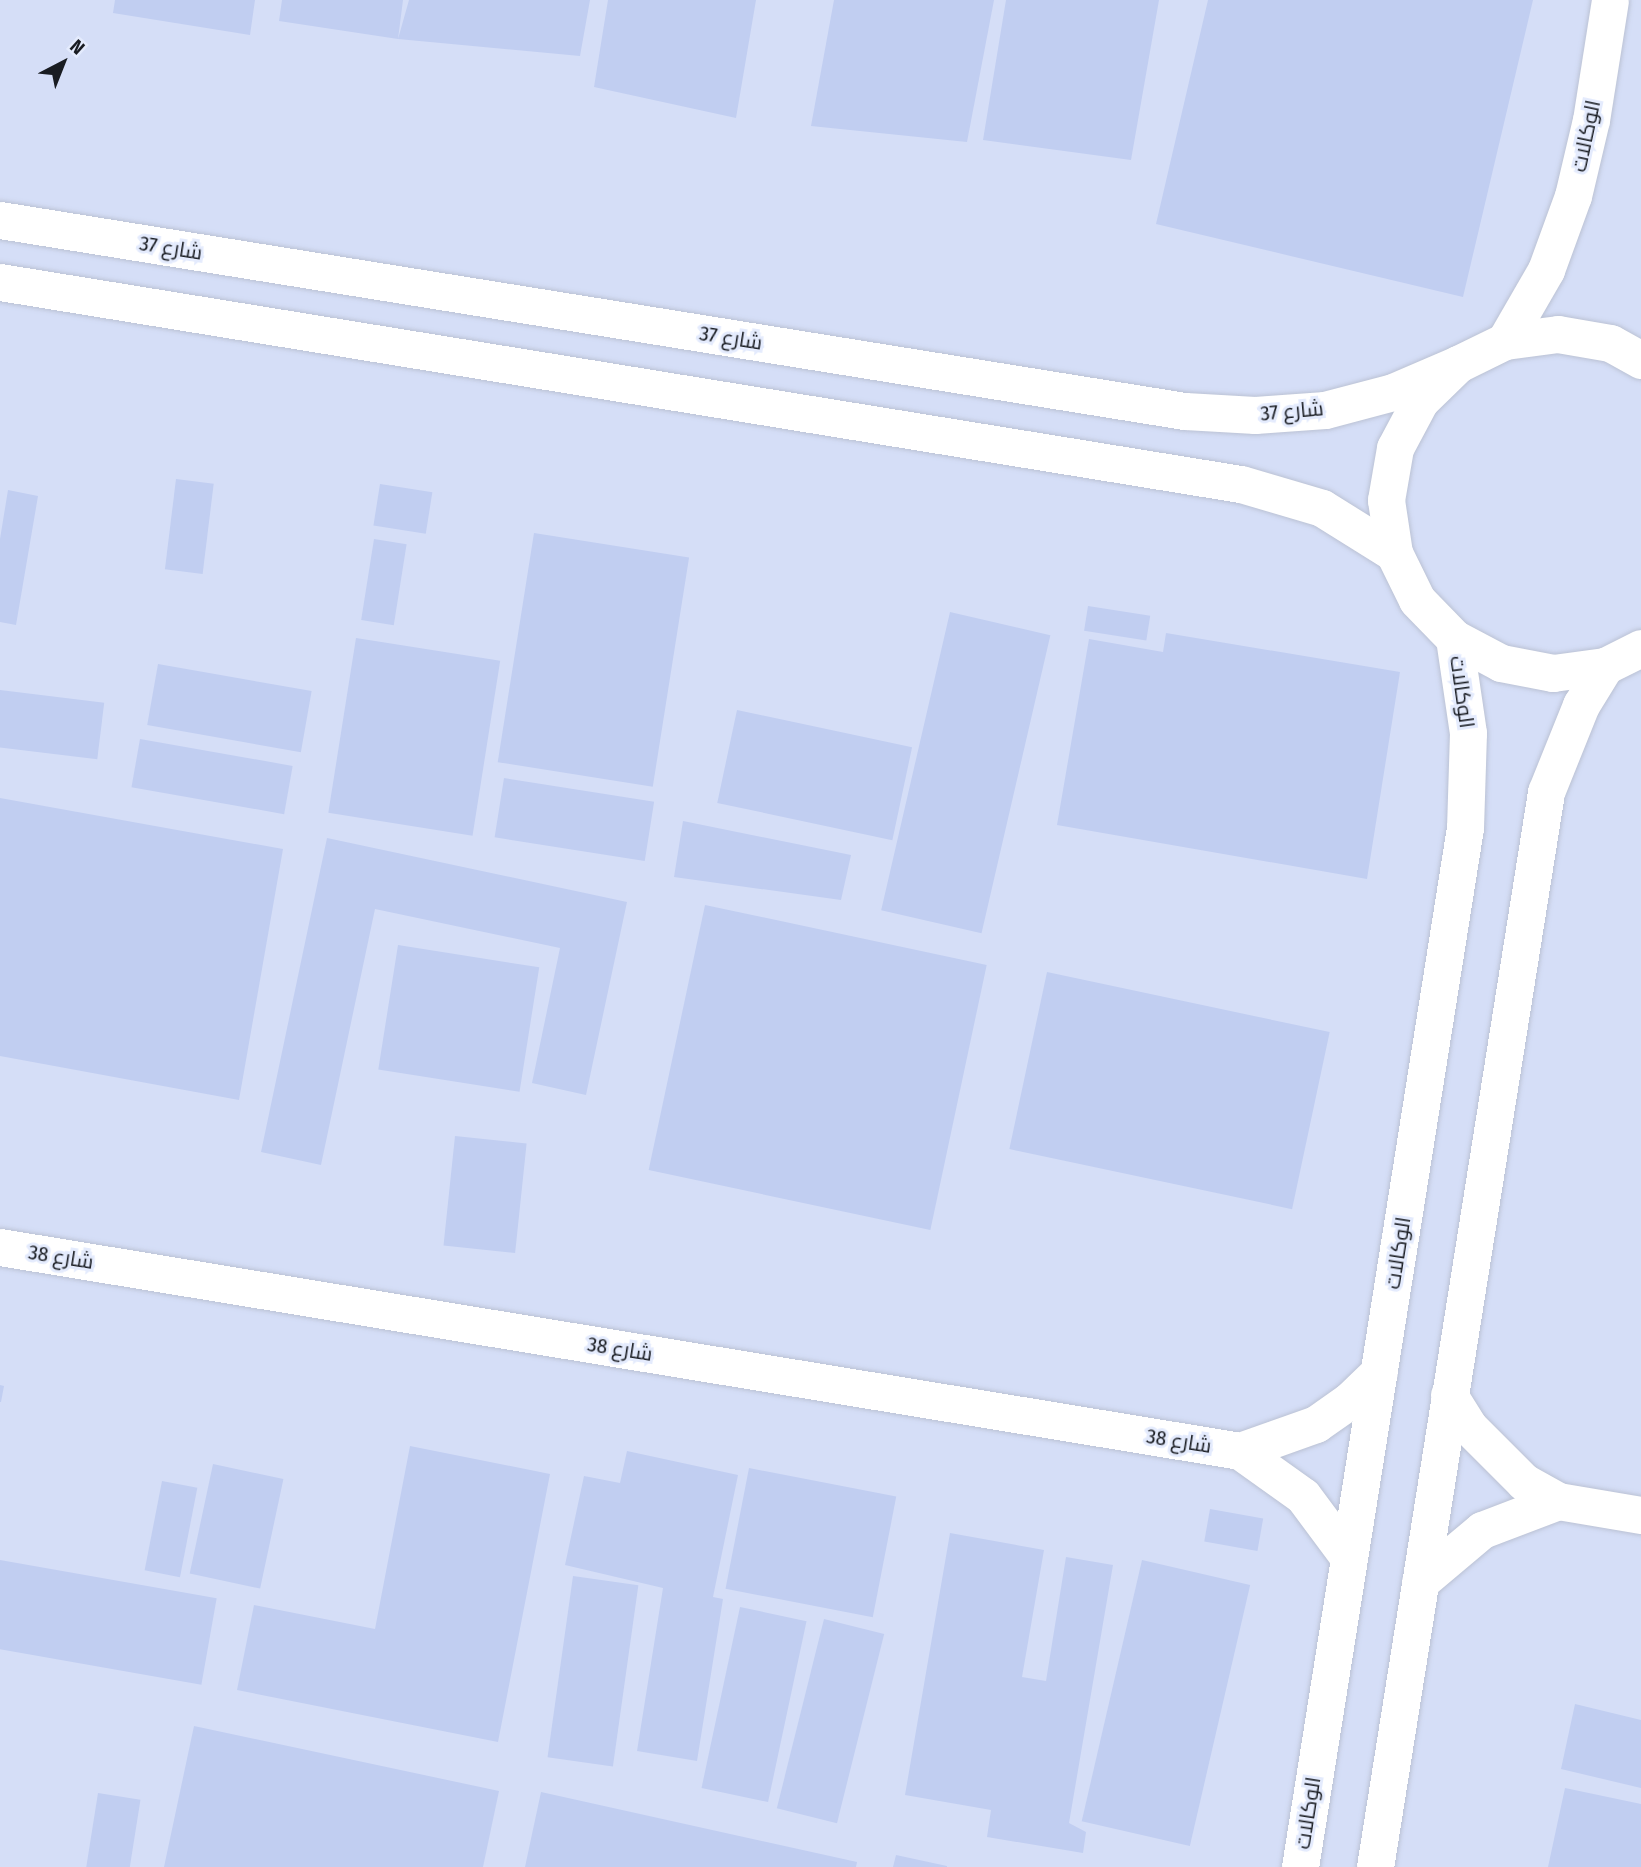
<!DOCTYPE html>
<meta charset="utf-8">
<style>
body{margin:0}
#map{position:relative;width:1641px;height:1867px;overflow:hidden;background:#e4ebfd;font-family:"Fira Sans Condensed",Cairo,sans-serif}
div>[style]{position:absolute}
.built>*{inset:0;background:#d5def7;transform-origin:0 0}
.building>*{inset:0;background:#c1cef1;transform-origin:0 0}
.roads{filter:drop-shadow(0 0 2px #bbc2d4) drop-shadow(0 0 2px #bbc2d4)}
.minor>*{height:37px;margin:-18.5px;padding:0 18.5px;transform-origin:18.5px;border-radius:18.5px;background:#fff}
span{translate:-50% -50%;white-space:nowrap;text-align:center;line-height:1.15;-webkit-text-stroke:6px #e4ebfd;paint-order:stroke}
.street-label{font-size:21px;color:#191c22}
.north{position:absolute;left:28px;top:28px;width:70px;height:70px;-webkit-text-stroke:5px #e4ebfd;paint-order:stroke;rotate:42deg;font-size:19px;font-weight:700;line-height:28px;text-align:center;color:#191c22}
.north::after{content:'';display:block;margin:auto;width:24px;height:32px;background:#191c22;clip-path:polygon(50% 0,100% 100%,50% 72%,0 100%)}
</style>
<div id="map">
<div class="built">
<div style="left:0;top:0;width:1641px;height:1867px"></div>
</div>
<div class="building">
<div style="clip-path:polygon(115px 0,255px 0,250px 35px,113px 13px)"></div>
<div style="clip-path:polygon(282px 0,403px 0,398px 39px,409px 0,590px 0,580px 56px,398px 39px,279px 21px)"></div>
<div style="clip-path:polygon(608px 0,756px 0,736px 118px,594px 87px)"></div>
<div style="clip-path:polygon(834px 0,994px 0,967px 142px,811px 126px)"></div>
<div style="clip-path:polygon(1006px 0,1159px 0,1131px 160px,983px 140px)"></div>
<div style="clip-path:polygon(1208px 0,1533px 0,1463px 297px,1156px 224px)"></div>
<div style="left:176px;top:479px;width:38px;height:91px;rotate:7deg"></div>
<div style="left:380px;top:484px;width:53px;height:42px;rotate:9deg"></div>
<div style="clip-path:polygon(8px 490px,38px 496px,16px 625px,0 622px,0 539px)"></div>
<div style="left:534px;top:533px;width:157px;height:232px;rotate:9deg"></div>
<div style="left:374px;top:539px;width:33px;height:82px;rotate:9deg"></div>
<div style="left:1088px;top:606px;width:63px;height:25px;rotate:9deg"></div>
<div style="left:950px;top:612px;width:103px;height:306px;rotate:13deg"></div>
<div style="clip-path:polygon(1166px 633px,1400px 672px,1367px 879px,1057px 825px,1089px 639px,1163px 652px)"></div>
<div style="left:356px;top:638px;width:146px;height:177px;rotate:9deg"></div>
<div style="left:158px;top:664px;width:156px;height:62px;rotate:10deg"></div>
<div style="left:0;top:690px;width:105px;height:57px;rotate:7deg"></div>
<div style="left:737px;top:710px;width:179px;height:95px;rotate:12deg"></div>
<div style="left:140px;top:739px;width:155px;height:49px;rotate:10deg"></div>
<div style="left:504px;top:778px;width:152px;height:60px;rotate:9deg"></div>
<div style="clip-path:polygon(0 798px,283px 849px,239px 1100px,0 1056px)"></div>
<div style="clip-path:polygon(683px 821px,851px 855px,841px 900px,674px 877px)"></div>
<div style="clip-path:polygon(327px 838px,627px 902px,586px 1095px,532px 1083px,560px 948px,375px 909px,321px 1165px,261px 1152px)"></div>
<div style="left:705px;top:905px;width:288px;height:271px;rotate:12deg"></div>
<div style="left:398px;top:945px;width:143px;height:126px;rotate:9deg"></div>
<div style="left:1047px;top:972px;width:289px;height:181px;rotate:12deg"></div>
<div style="left:455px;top:1136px;width:72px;height:110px;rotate:6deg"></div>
<div style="clip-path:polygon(0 1385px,4px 1386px,1px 1402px,0 1402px)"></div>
<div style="clip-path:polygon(410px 1446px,550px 1474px,498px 1742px,237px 1690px,254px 1605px,375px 1629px)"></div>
<div style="clip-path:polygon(627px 1451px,738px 1475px,713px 1597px,723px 1599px,697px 1761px,637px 1751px,663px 1588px,565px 1565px,584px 1476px,620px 1483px)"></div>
<div style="left:213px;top:1464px;width:72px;height:112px;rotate:12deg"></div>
<div style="left:749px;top:1468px;width:150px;height:123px;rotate:11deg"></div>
<div style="left:162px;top:1481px;width:36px;height:91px;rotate:11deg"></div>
<div style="left:1210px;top:1509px;width:54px;height:33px;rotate:10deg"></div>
<div style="clip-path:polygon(950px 1533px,1044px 1550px,1022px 1677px,1046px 1681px,1066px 1557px,1113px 1565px,1069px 1823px,1086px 1832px,1083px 1853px,987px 1837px,991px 1810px,905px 1795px)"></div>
<div style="left:0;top:1560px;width:220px;height:88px;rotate:10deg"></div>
<div style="left:1142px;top:1560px;width:111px;height:268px;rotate:13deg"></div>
<div style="left:573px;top:1576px;width:66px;height:183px;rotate:8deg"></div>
<div style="left:740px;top:1607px;width:68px;height:185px;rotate:12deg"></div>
<div style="left:824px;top:1619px;width:62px;height:195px;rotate:14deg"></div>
<div style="clip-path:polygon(1575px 1704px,1641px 1720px,1641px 1788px,1561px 1769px)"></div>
<div style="clip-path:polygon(194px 1726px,499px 1791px,483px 1867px,164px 1867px)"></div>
<div style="clip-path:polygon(1565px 1788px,1641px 1804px,1641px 1867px,1548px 1867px)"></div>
<div style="clip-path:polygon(541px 1792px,857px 1862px,856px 1867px,525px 1867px)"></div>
<div style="left:98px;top:1793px;width:43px;height:75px;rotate:9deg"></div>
<div style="clip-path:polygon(896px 1855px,947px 1866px,947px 1867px,893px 1867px)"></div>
</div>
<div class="roads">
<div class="minor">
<div style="left:0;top:220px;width:1200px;rotate:9.16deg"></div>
<div style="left:1185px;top:411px;width:70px;rotate:3.3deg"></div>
<div style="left:1255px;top:415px;width:70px;rotate:-4.1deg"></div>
<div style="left:1325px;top:410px;width:70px;rotate:-14.8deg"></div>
<div style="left:1393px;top:392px;width:71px;rotate:-23.3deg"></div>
<div style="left:0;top:282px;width:1257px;rotate:9.25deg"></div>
<div style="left:1241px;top:484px;width:84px;rotate:16.5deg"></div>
<div style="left:1322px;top:508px;width:85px;rotate:32deg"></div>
<div style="left:1505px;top:341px;width:82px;rotate:-60deg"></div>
<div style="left:1546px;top:270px;width:79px;rotate:-70deg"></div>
<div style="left:1573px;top:196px;width:78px;rotate:-76.7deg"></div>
<div style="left:1591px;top:120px;width:121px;rotate:-81deg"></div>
<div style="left:1641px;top:360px;width:35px;rotate:-151deg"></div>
<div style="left:1610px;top:343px;width:53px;rotate:-170.2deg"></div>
<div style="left:1558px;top:334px;width:53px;rotate:172.5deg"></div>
<div style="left:1505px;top:341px;width:52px;rotate:153.9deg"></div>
<div style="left:1458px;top:364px;width:53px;rotate:135.8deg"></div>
<div style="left:1420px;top:401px;width:53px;rotate:118deg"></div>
<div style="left:1395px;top:448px;width:53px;rotate:99.8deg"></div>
<div style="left:1386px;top:500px;width:54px;rotate:81.4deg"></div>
<div style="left:1394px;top:553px;width:52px;rotate:63.9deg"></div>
<div style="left:1417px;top:600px;width:53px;rotate:45.8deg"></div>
<div style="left:1454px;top:638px;width:53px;rotate:28deg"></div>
<div style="left:1501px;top:663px;width:53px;rotate:10.9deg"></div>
<div style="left:1553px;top:673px;width:52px;rotate:-7.7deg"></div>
<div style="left:1605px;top:666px;width:40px;rotate:-26.6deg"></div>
<div style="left:0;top:1247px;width:1257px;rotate:9.34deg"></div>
<div style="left:1240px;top:1451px;width:77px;rotate:35.5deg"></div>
<div style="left:1303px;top:1496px;width:77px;rotate:53.4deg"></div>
<div style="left:1449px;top:1395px;width:39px;rotate:58deg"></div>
<div style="left:1470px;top:1428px;width:76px;rotate:45deg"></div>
<div style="left:1524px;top:1482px;width:39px;rotate:29deg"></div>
<div style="left:1558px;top:1501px;width:84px;rotate:9.6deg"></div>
<div style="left:1240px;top:1451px;width:81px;rotate:-19.6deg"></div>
<div style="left:1316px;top:1424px;width:42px;rotate:-35.2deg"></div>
<div style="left:1350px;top:1400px;width:40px;rotate:-44deg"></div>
<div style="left:1420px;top:1582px;width:81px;rotate:-40deg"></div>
<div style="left:1482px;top:1530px;width:81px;rotate:-20.9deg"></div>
<div style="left:1300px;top:1867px;width:1052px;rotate:-80.98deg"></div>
<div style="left:1465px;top:828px;width:95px;rotate:-88.2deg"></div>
<div style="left:1468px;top:733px;width:96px;rotate:-98.4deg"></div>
<div style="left:1375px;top:1867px;width:1089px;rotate:-80.96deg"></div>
<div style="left:1546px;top:792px;width:94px;rotate:-68.1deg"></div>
<div style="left:1581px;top:705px;width:46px;rotate:-58.4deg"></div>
</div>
</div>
<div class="street-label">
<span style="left:1586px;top:136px;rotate:-78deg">الوكالات</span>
<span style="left:171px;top:248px;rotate:9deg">شارع 37</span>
<span style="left:731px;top:338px;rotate:9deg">شارع 37</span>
<span style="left:1292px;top:411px;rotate:-5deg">شارع 37</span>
<span style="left:1462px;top:692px;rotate:82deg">الوكالات</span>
<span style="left:1398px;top:1253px;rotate:-81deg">الوكالات</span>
<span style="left:61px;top:1257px;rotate:9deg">شارع 38</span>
<span style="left:620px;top:1349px;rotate:9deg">شارع 38</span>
<span style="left:1179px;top:1441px;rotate:9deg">شارع 38</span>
<span style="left:1308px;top:1813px;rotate:-81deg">الوكالات</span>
</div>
<div class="north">N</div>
</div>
